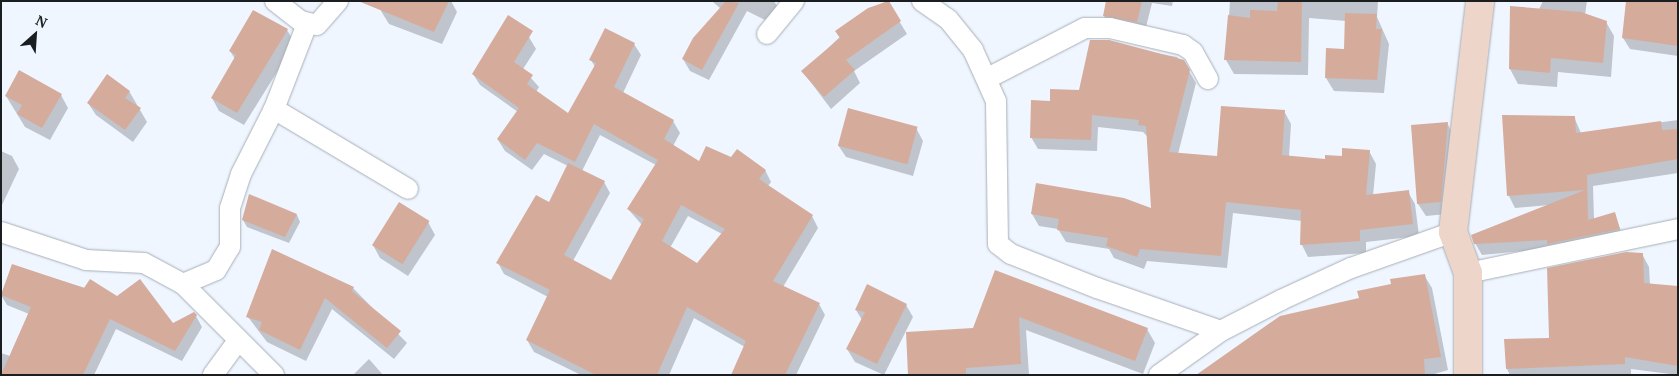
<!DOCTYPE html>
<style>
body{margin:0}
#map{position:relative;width:1679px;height:376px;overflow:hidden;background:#f0f6ff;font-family:"PT Serif",serif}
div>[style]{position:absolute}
.shadow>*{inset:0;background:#0003}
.building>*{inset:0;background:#d5ac9c;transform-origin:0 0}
.roads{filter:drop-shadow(0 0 1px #a7aeb6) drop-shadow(0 0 1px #a7aeb6)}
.street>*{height:20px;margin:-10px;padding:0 10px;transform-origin:10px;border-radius:10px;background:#fff}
.secondary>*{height:28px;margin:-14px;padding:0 14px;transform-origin:14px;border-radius:14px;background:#eed5ca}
span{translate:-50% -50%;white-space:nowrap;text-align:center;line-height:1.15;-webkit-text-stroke:4px #f0f6ff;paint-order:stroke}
.frame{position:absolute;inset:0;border:2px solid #1b1e21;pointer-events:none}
.north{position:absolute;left:10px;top:10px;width:50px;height:50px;-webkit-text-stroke:4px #f0f6ff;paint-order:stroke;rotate:26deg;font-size:14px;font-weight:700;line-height:20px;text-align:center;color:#1b1e21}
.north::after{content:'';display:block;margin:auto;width:18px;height:22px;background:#1b1e21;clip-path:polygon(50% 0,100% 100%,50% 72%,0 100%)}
</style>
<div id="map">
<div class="shadow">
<div style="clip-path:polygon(386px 1px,451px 1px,457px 12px,442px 44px,389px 24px,381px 11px)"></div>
<div style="clip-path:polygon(712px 1px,774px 1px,777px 6px,765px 20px,747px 11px,709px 80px,690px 71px,683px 59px,721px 9px)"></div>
<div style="clip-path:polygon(887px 1px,907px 34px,854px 71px,860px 83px,831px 109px,803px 72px,869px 9px)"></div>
<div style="clip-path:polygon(1108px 1px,1173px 1px,1172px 6px,1152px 3px,1144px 35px,1112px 29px,1104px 16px)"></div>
<div style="clip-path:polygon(1230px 1px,1378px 1px,1377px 17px,1389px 44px,1384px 93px,1334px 91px,1326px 78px,1346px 50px,1346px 21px,1309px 18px,1308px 75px,1234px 74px,1226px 60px)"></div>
<div style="clip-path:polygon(1543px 1px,1587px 1px,1585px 15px,1606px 22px,1614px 36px,1611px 77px,1558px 72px,1557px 87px,1518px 84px,1510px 69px)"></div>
<div style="clip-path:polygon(1678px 1px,1678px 56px,1630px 49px,1623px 38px)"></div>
<div style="clip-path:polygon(253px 11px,287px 30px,295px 43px,244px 125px,219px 111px,212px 98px,235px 59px,230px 51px)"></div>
<div style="clip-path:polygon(evenodd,529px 37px,536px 49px,523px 69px,539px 87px,536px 92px,568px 114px,595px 67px,591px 60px,634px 44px,641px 55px,623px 93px,673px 121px,680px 133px,673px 146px,700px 163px,765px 170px,771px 182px,768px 186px,812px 216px,818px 228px,783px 287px,819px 304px,825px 315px,796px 375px,732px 375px,745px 347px,694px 318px,669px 375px,581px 375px,534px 352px,527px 340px,548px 297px,504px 274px,498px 263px,549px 204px,568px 166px,544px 154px,532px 170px,505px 151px,498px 140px,518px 112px,480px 85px,473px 74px,529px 37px,600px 135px,656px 165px,628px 209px,642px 225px,612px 282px,573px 261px,610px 193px,604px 182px,582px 171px,600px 135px,529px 37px,688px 216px,722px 234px,697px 265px,670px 248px,688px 216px)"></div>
<div style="clip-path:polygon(1091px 41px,1177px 57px,1189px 71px,1196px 83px,1178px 154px,1218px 157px,1284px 111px,1291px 124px,1289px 157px,1326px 161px,1369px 151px,1376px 164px,1373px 196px,1408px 192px,1415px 204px,1419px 236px,1366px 242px,1366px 253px,1308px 257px,1302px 245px,1302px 221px,1233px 213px,1227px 268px,1147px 261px,1144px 269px,1114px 258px,1109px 249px,1066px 242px,1058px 229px,1039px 226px,1032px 214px,1153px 210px,1148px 137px,1143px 132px,1098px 127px,1097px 151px,1038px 149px,1031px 137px,1051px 102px,1080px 91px)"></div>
<div style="clip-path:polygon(129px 91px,147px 122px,133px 142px,96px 115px,88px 103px)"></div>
<div style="clip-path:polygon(61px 95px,68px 108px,50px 140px,25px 127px,6px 96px)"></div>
<div style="clip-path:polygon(1504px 116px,1574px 117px,1581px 133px,1678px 120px,1678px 173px,1593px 186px,1594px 219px,1614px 214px,1625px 241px,1482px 255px,1475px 243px,1549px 205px,1515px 208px,1509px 196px)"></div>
<div style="clip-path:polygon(1447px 123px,1454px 136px,1447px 214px,1426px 216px,1418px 204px)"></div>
<div style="clip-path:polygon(916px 128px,923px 141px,913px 176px,846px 157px,838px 145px)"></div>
<div style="clip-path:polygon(1px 151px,12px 156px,19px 169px,2px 205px)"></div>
<div style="clip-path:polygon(250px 196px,297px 215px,300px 222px,289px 243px,247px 227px,243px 220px)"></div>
<div style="clip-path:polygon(428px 222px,435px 235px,408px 276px,380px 258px,373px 245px)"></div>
<div style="clip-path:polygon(1642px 254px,1649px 267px,1650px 285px,1678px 288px,1678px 375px,1631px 369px,1631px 375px,1510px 375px,1507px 369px,1550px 339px)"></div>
<div style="clip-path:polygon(12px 265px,117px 298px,173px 325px,196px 316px,202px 327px,182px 361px,116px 329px,94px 375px,1px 375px,1px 353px,10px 356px,29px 314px,7px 305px,1px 295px)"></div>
<div style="clip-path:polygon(996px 272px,1147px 329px,1155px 343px,1143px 374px,1026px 330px,1029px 375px,909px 375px,974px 330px)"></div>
<div style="clip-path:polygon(1424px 275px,1432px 288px,1448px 370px,1431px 375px,1224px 375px,1360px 299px)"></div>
<div style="clip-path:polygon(353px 288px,407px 343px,394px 359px,332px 309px,306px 361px,267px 342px,248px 317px)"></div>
<div style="clip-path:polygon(906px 305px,913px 317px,884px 375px,855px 362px,847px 349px,862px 320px,856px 310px)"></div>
<div style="clip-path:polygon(369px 359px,383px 375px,353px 375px)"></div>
</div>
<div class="building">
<div style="clip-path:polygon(358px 1px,449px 1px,434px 32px)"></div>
<div style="clip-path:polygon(726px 1px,739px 3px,702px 70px,682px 59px,693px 38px)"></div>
<div style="clip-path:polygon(889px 1px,901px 21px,846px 60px,855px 70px,824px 97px,801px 71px,840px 38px,835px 31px,868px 8px)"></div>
<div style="clip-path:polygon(1106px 1px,1142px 1px,1137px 22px,1103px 16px)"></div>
<div style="clip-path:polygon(1278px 1px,1302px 1px,1301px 62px,1224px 60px,1228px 15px,1250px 18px,1250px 10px,1277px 11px)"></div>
<div style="clip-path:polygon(1626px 1px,1678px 1px,1678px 46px,1622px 38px)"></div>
<div style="clip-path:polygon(1510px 6px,1581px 12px,1607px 21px,1603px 63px,1551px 58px,1550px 73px,1509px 69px)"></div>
<div style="clip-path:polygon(253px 10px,288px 29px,237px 113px,211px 98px,236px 55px,229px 51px)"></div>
<div style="clip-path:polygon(1345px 13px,1377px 14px,1376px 29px,1382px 29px,1377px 80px,1325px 78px,1326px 48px,1344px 49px)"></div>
<div style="clip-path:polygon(evenodd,508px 15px,533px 31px,514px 62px,533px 75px,527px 84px,568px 113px,596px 63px,589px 60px,605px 28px,635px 43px,614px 87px,674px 120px,664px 139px,699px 161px,706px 146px,731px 157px,737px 149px,766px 170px,759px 179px,813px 215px,773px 281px,820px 303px,785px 375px,731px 375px,746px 341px,687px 307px,657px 375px,596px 375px,526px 340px,550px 290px,496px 263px,536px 195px,549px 202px,568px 163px,605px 181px,564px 255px,611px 280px,644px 219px,627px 209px,658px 160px,594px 124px,575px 162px,537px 143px,525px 160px,497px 139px,519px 108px,472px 74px,508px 15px,681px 205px,725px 229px,697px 263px,662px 241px,681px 205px)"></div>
<div style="clip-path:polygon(1090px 40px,1109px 40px,1184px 60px,1190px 70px,1169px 152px,1217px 156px,1221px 106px,1285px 110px,1282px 155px,1325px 159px,1325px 155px,1342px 156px,1342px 148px,1370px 150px,1366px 195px,1409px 190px,1413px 224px,1360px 230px,1360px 241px,1300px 245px,1301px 210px,1226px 202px,1221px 256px,1140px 249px,1137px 257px,1106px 246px,1108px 238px,1057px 230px,1059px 219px,1031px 214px,1036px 183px,1124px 198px,1151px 208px,1146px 126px,1138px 125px,1139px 120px,1092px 115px,1091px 140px,1030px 138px,1031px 100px,1050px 101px,1050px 89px,1079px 90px)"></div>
<div style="clip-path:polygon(19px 70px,62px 94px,42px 128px,17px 114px,22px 105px,5px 96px)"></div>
<div style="clip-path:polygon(107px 74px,130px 91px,125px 98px,141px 108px,125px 130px,87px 103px)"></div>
<div style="left:848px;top:108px;width:72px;height:39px;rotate:15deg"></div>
<div style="clip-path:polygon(1502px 115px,1575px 116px,1576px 133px,1661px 121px,1662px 130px,1678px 129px,1678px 159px,1587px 175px,1588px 220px,1615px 212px,1620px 229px,1547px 244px,1547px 240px,1474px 244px,1471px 235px,1585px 190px,1507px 196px)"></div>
<div style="clip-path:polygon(1448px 122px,1441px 202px,1417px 204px,1411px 125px)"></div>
<div style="clip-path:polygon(249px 194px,297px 214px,285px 237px,242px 220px)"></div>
<div style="left:399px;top:202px;width:36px;height:51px;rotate:32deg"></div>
<div style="clip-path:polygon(272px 249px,354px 287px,352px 291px,401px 331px,387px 348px,325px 298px,300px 350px,259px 330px,262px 322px,246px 317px)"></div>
<div style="clip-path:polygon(1626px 252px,1643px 253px,1644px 283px,1678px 286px,1678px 366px,1625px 357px,1625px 364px,1506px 369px,1504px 339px,1549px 338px,1547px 268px)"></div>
<div style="clip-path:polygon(12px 264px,84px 288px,90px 279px,117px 296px,140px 279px,173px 323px,194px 312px,197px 315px,175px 351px,110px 319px,83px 375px,1px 375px,31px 307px,1px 295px)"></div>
<div style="clip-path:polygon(995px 270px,1148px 328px,1135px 361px,1019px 317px,1021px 364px,966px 368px,966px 375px,908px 375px,906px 332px,973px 328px)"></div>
<div style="clip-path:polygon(1425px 274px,1441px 357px,1424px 359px,1425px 375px,1196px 375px,1280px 316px,1359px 298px,1357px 291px,1391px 284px,1390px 279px)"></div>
<div style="clip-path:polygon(867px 284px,907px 304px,877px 364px,846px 349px,865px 312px,855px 310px)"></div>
</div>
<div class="roads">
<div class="street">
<div style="left:275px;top:1px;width:33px;rotate:38deg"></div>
<div style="left:301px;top:21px;width:16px;rotate:14deg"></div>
<div style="left:317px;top:25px;width:32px;rotate:-49deg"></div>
<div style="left:922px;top:1px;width:32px;rotate:35deg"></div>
<div style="left:948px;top:19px;width:40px;rotate:51deg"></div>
<div style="left:973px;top:50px;width:56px;rotate:65.7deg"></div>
<div style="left:996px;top:101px;width:143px;rotate:89.2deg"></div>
<div style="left:998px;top:244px;width:16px;rotate:38deg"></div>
<div style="left:1011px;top:254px;width:92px;rotate:21.6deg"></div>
<div style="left:1097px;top:288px;width:131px;rotate:19.1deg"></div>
<div style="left:767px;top:34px;width:43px;rotate:-50.7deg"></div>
<div style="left:988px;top:78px;width:109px;rotate:-27.3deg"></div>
<div style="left:1085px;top:28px;width:25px"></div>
<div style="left:1110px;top:28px;width:75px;rotate:13.1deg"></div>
<div style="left:1183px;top:45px;width:12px;rotate:35deg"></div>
<div style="left:1193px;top:52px;width:31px;rotate:61deg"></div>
<div style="left:274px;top:109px;width:156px;rotate:30.8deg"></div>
<div style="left:1px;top:232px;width:89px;rotate:18.2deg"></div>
<div style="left:86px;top:260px;width:58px;rotate:3deg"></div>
<div style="left:144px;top:263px;width:44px;rotate:28.3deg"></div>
<div style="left:183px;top:284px;width:129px;rotate:45deg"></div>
<div style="left:1468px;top:273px;width:215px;rotate:-11.8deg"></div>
<div style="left:183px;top:284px;width:36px;rotate:-23deg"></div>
<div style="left:216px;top:270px;width:27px;rotate:-59deg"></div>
<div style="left:230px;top:247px;width:39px;rotate:-90deg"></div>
<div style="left:230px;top:208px;width:36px;rotate:-72deg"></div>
<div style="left:241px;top:174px;width:73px;rotate:-63.1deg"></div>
<div style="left:274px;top:109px;width:91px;rotate:-68.8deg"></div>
<div style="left:213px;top:375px;width:41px;rotate:-54deg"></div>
<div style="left:1159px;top:375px;width:76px;rotate:-35.4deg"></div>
<div style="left:1221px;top:331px;width:68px;rotate:-27.3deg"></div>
<div style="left:1281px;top:300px;width:77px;rotate:-24.6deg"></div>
<div style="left:1351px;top:268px;width:108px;rotate:-19.4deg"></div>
</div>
<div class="secondary">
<div style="left:1468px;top:375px;width:102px;rotate:-90deg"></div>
<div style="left:1468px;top:273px;width:44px;rotate:-110.1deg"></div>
<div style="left:1453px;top:232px;width:233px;rotate:-83.3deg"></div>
</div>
</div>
<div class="frame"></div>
<div class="north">N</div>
</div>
